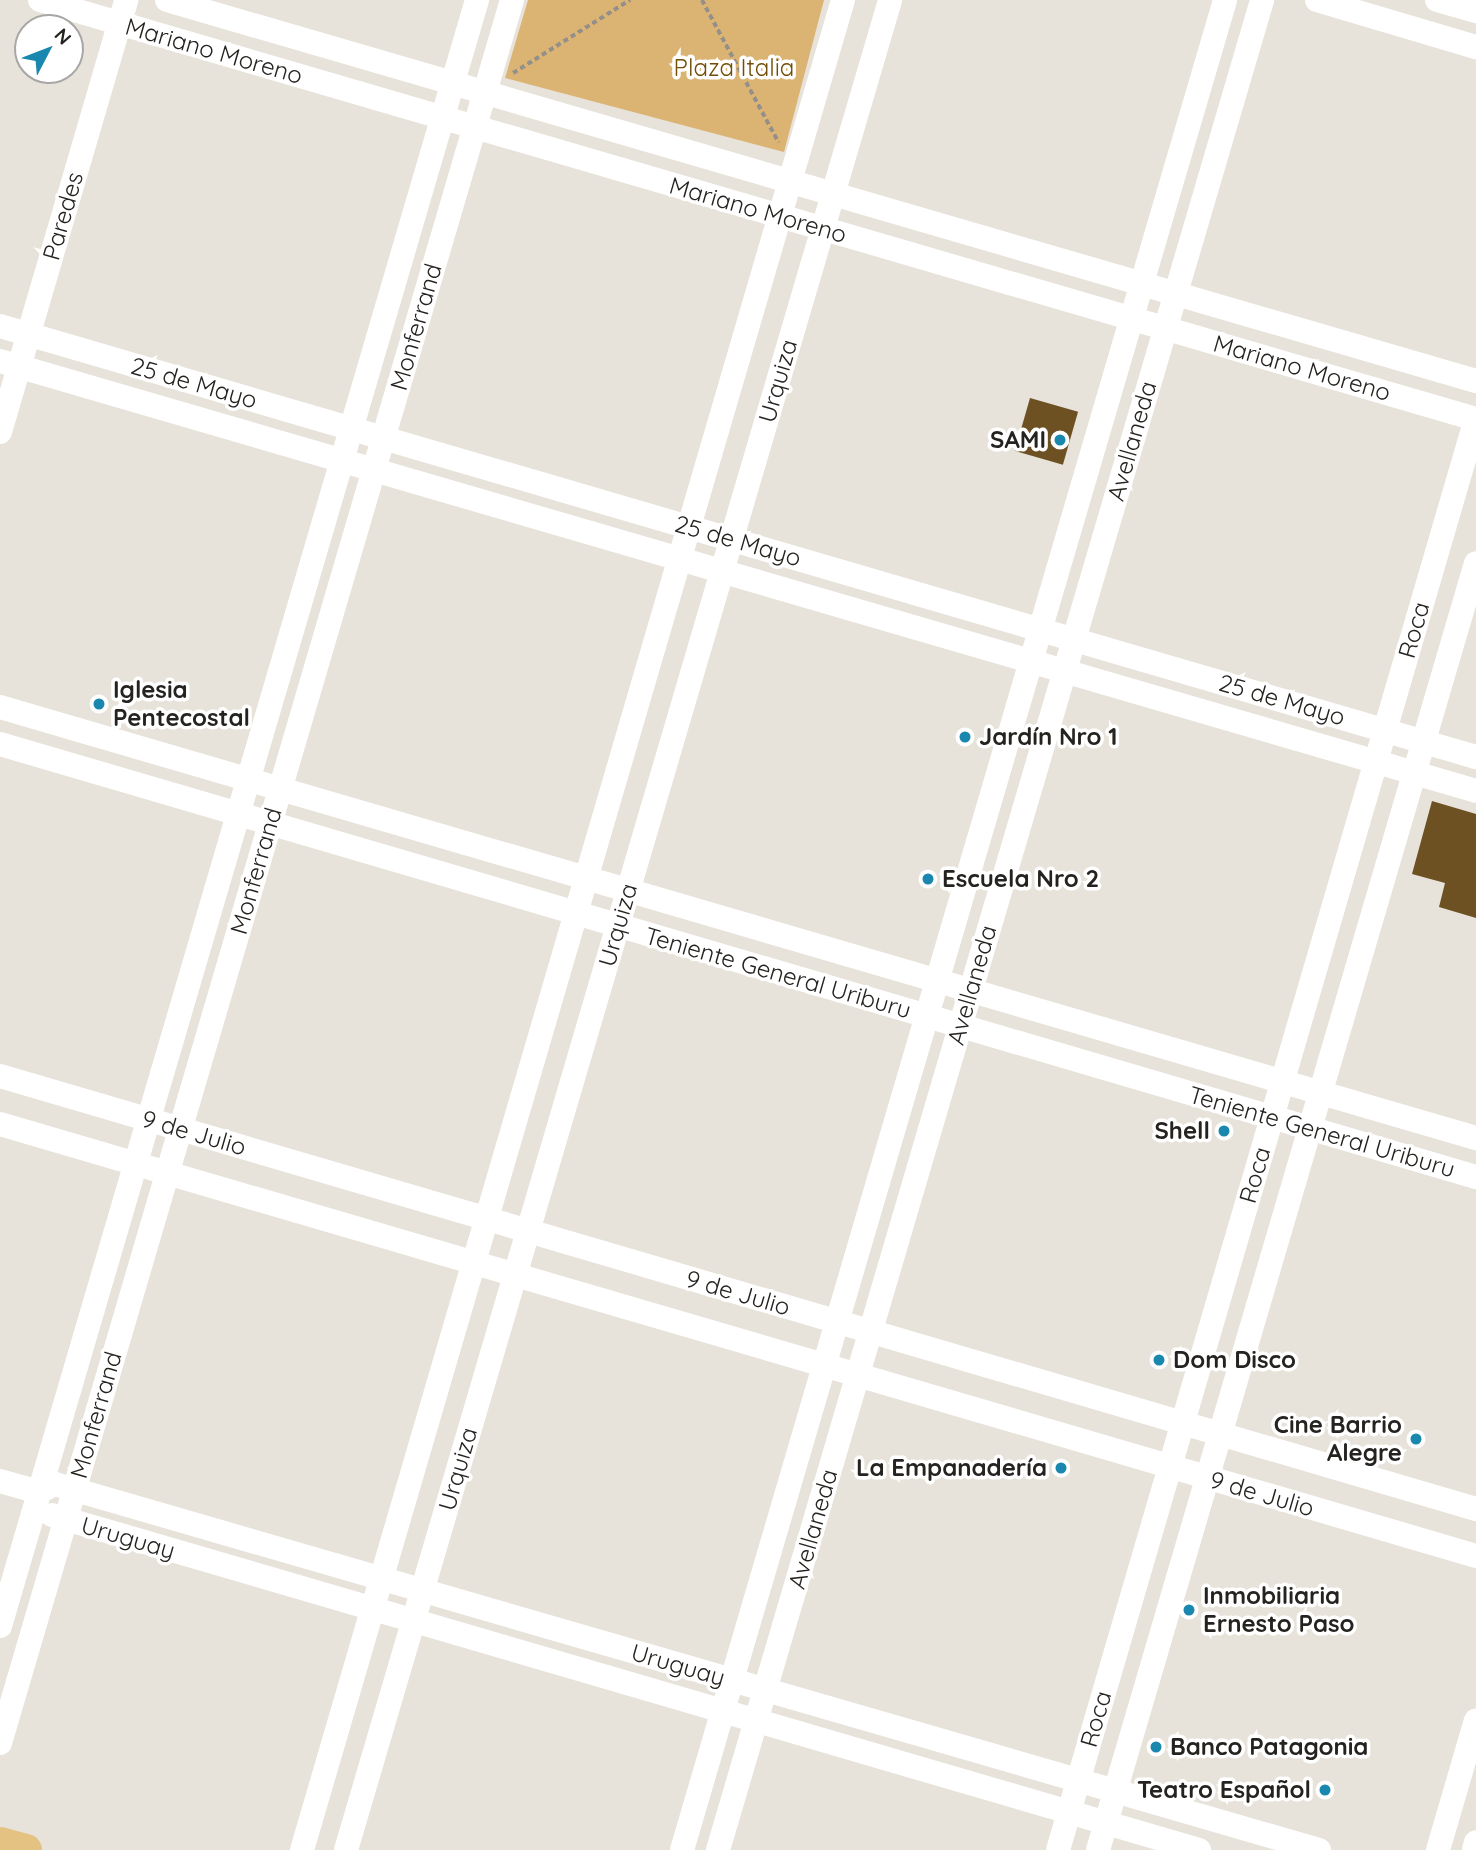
<!DOCTYPE html>
<meta charset="utf-8">
<style>
body{margin:0}
#map{position:relative;width:1476px;height:1850px;overflow:hidden;background:#e8e3da;font-family:Quicksand,sans-serif}
div>[style]{position:absolute}
.green>*{inset:0;background:#dbb373}
.building>*{inset:0;background:#6d5122;transform-origin:0 0}
.path>*{height:3.5px;margin-top:-1.75px;transform-origin:0;background:repeating-linear-gradient(90deg,#949089 0 5px,transparent 0 8.5px)}
.minor>*{height:24px;margin:-12px;padding:0 12px;transform-origin:12px;border-radius:12px;background:#fff}
.major>*{height:32px;margin:-16px;padding:0 16px;transform-origin:16px;border-radius:16px;background:#e4c282}
.dots>*{width:19px;height:19px;translate:-50% -50%;box-sizing:border-box;border:4px solid #fff;border-radius:50%}
span{translate:-50% -50%;white-space:nowrap;text-align:center;line-height:1.15;-webkit-text-stroke:7px #fff;paint-order:stroke}
.street-label{font-size:24px;color:#252320}
.park-label{font-size:24px;color:#724f07}
.poi-label{font-size:24px;color:#252320;font-weight:700}
.right{translate:-100% -50%;text-align:right}
.left{translate:0 -50%;text-align:left}
.north{position:absolute;left:14px;top:14px;width:70px;height:70px;box-sizing:border-box;background:#fff;border:2px solid #a8a7a6;border-radius:50%;rotate:48deg;font-size:19px;font-weight:700;line-height:28px;text-align:center;color:#252320}
.north::after{content:'';display:block;margin:auto;width:24px;height:32px;background:#1987ae;clip-path:polygon(50% 0,100% 100%,50% 72%,0 100%)}
</style>
<div id="map">
<div class="green">
<div style="clip-path:polygon(528px 0,824px 0,784px 152px,505px 78px)"></div>
</div>
<div class="building">
<div style="left:1030px;top:398px;width:50px;height:55px;rotate:16deg"></div>
<div style="clip-path:polygon(1432px 801px,1476px 814px,1476px 918px,1439px 907px,1445px 883px,1412px 874px)"></div>
</div>
<div class="path">
<div style="left:702px;top:0;width:162px;rotate:61.7deg"></div>
<div style="left:513px;top:73px;width:138px;rotate:-32deg"></div>
</div>
<div class="minor">
<div style="left:40px;top:0;width:1496px;rotate:16.27deg"></div>
<div style="left:167px;top:0;width:1363px;rotate:16.23deg"></div>
<div style="left:1317px;top:0;width:166px;rotate:16.5deg"></div>
<div style="left:1437px;top:0;width:41px;rotate:15.8deg"></div>
<div style="left:0;top:326px;width:1538px;rotate:16.28deg"></div>
<div style="left:0;top:361px;width:1537px;rotate:16.24deg"></div>
<div style="left:0;top:432px;width:450px;rotate:-73.7deg"></div>
<div style="left:0;top:707px;width:1538px;rotate:16.28deg"></div>
<div style="left:0;top:744px;width:1538px;rotate:16.35deg"></div>
<div style="left:0;top:1076px;width:1538px;rotate:16.35deg"></div>
<div style="left:0;top:1124px;width:1538px;rotate:16.31deg"></div>
<div style="left:0;top:1481px;width:41px;rotate:15.8deg"></div>
<div style="left:39px;top:1492px;width:18px;rotate:-27deg"></div>
<div style="left:55px;top:1484px;width:1316px;rotate:16.15deg"></div>
<div style="left:52px;top:1515px;width:1195px;rotate:16.28deg"></div>
<div style="left:0;top:1626px;width:1695px;rotate:-73.65deg"></div>
<div style="left:0;top:1743px;width:1817px;rotate:-73.63deg"></div>
<div style="left:302px;top:1850px;width:1927px;rotate:-73.7deg"></div>
<div style="left:346px;top:1850px;width:1928px;rotate:-73.61deg"></div>
<div style="left:682px;top:1850px;width:1928px;rotate:-73.64deg"></div>
<div style="left:718px;top:1850px;width:1928px;rotate:-73.61deg"></div>
<div style="left:1058px;top:1850px;width:1491px;rotate:-73.72deg"></div>
<div style="left:1098px;top:1850px;width:1341px;rotate:-73.63deg"></div>
<div style="left:1438px;top:1850px;width:135px;rotate:-73.7deg"></div>
<div style="left:1474px;top:1850px;width:8px;rotate:-76deg"></div>
</div>
<div class="major">
<div style="left:0;top:1843px;width:27px;rotate:15deg"></div>
</div>
<div class="dots">
<div style="left:1060px;top:440px;background:#1987ae"></div>
<div style="left:99px;top:704px;background:#1987ae"></div>
<div style="left:965px;top:737px;background:#1987ae"></div>
<div style="left:928px;top:879px;background:#1987ae"></div>
<div style="left:1224px;top:1131px;background:#1987ae"></div>
<div style="left:1159px;top:1360px;background:#1987ae"></div>
<div style="left:1416px;top:1439px;background:#1987ae"></div>
<div style="left:1061px;top:1468px;background:#1987ae"></div>
<div style="left:1189px;top:1610px;background:#1987ae"></div>
<div style="left:1156px;top:1747px;background:#1987ae"></div>
<div style="left:1325px;top:1790px;background:#1987ae"></div>
</div>
<div class="street-label">
<span style="left:214px;top:51px;rotate:16deg">Mariano Moreno</span>
<span style="left:758px;top:210px;rotate:16deg">Mariano Moreno</span>
<span style="left:63px;top:216px;rotate:-74deg">Paredes</span>
<span style="left:416px;top:327px;rotate:-74deg">Monferrand</span>
<span style="left:1302px;top:368px;rotate:16deg">Mariano Moreno</span>
<span style="left:778px;top:381px;rotate:-74deg">Urquiza</span>
<span style="left:194px;top:383px;rotate:16deg">25 de Mayo</span>
<span style="left:1132px;top:441px;rotate:-74deg">Avellaneda</span>
<span style="left:738px;top:541px;rotate:16deg">25 de Mayo</span>
<span style="left:1414px;top:630px;rotate:-74deg">Roca</span>
<span style="left:1282px;top:700px;rotate:16deg">25 de Mayo</span>
<span style="left:256px;top:871px;rotate:-74deg">Monferrand</span>
<span style="left:618px;top:925px;rotate:-74deg">Urquiza</span>
<span style="left:778px;top:973px;rotate:16deg">Teniente General Uriburu</span>
<span style="left:972px;top:985px;rotate:-74deg">Avellaneda</span>
<span style="left:1322px;top:1132px;rotate:16deg">Teniente General Uriburu</span>
<span style="left:194px;top:1133px;rotate:16deg">9 de Julio</span>
<span style="left:1255px;top:1175px;rotate:-74deg">Roca</span>
<span style="left:738px;top:1293px;rotate:16deg">9 de Julio</span>
<span style="left:96px;top:1415px;rotate:-74deg">Monferrand</span>
<span style="left:458px;top:1469px;rotate:-74deg">Urquiza</span>
<span style="left:1262px;top:1494px;rotate:16deg">9 de Julio</span>
<span style="left:813px;top:1529px;rotate:-74deg">Avellaneda</span>
<span style="left:128px;top:1538px;rotate:16deg">Uruguay</span>
<span style="left:678px;top:1665px;rotate:16deg">Uruguay</span>
<span style="left:1096px;top:1719px;rotate:-74deg">Roca</span>
</div>
<div class="park-label">
<span style="left:734px;top:68px">Plaza Italia</span>
</div>
<div class="poi-label">
<span class="right" style="left:1046px;top:440px">SAMI</span>
<span class="left" style="left:113px;top:704px">Iglesia<br>Pentecostal</span>
<span class="left" style="left:979px;top:737px">Jardín Nro 1</span>
<span class="left" style="left:942px;top:879px">Escuela Nro 2</span>
<span class="right" style="left:1210px;top:1131px">Shell</span>
<span class="left" style="left:1173px;top:1360px">Dom Disco</span>
<span class="right" style="left:1402px;top:1439px">Cine Barrio<br>Alegre</span>
<span class="right" style="left:1047px;top:1468px">La Empanadería</span>
<span class="left" style="left:1203px;top:1610px">Inmobiliaria<br>Ernesto Paso</span>
<span class="left" style="left:1170px;top:1747px">Banco Patagonia</span>
<span class="right" style="left:1311px;top:1790px">Teatro Español</span>
</div>
<div class="north">N</div>
</div>
